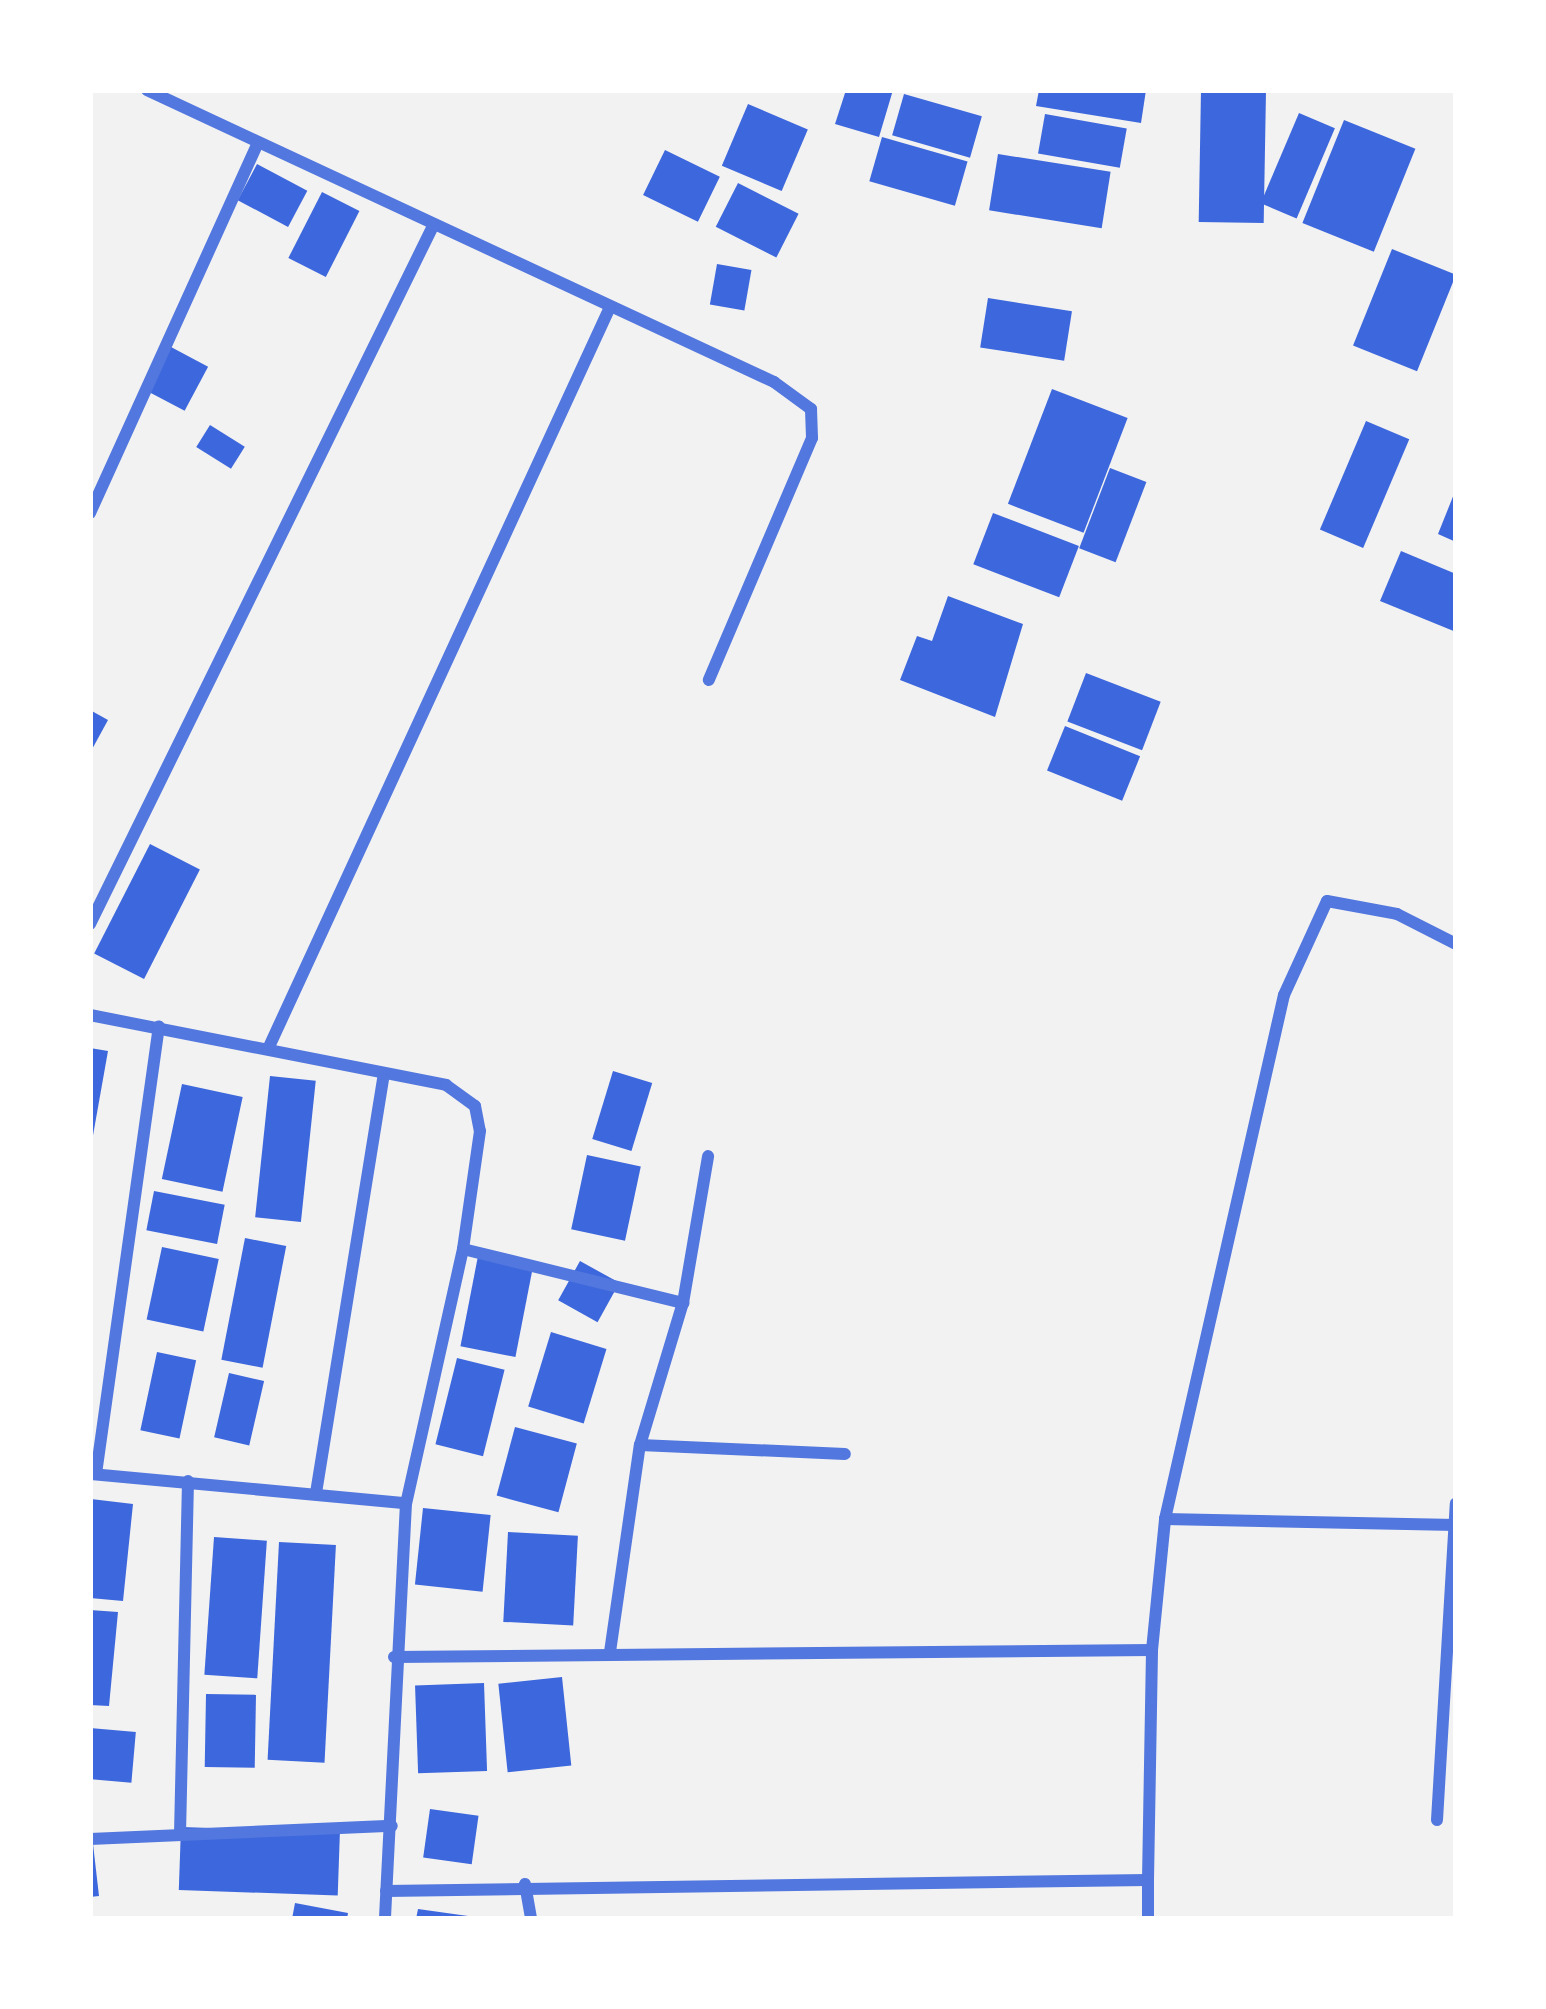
<!DOCTYPE html>
<style>
body{margin:0}
#map{position:relative;width:1546px;height:2009px;overflow:hidden;background:#f2f2f2;font-family:"Work Sans",sans-serif}
div>[style]{position:absolute}
.building>*{inset:0;background:#3d67dc;transform-origin:0 0}
.minor>*{height:12px;margin:-6px;padding:0 6px;transform-origin:6px;border-radius:6px;background:#5277de}
span{translate:-50% -50%;white-space:nowrap;text-align:center;line-height:1.15;-webkit-text-stroke:12px #fff;paint-order:stroke}
.frame{position:absolute;inset:0;border:93px solid #fff;pointer-events:none}
</style>
<div id="map">
<div class="building">
<div style="clip-path:polygon(846px 90px,893px 90px,879px 137px,835px 124px)"></div>
<div style="clip-path:polygon(1039px 90px,1146px 90px,1141px 123px,1036px 106px)"></div>
<div style="left:1201px;top:90px;width:65px;height:132px;rotate:1deg"></div>
<div style="left:904px;top:94px;width:81px;height:43px;rotate:16deg"></div>
<div style="left:748px;top:104px;width:65px;height:67px;rotate:23deg"></div>
<div style="left:1299px;top:113px;width:39px;height:98px;rotate:23deg"></div>
<div style="left:1045px;top:114px;width:83px;height:40px;rotate:10deg"></div>
<div style="left:1344px;top:120px;width:77px;height:111px;rotate:22deg"></div>
<div style="left:882px;top:137px;width:89px;height:46px;rotate:16deg"></div>
<div style="left:665px;top:150px;width:61px;height:50px;rotate:26deg"></div>
<div style="left:998px;top:154px;width:114px;height:57px;rotate:9deg"></div>
<div style="left:257px;top:164px;width:57px;height:41px;rotate:28deg"></div>
<div style="left:738px;top:183px;width:68px;height:49px;rotate:27deg"></div>
<div style="left:322px;top:192px;width:42px;height:74px;rotate:27deg"></div>
<div style="left:1392px;top:249px;width:69px;height:104px;rotate:22deg"></div>
<div style="left:717px;top:264px;width:35px;height:41px;rotate:10deg"></div>
<div style="left:988px;top:298px;width:85px;height:50px;rotate:9deg"></div>
<div style="left:171px;top:347px;width:42px;height:50px;rotate:28deg"></div>
<div style="left:1052px;top:389px;width:81px;height:123px;rotate:21deg"></div>
<div style="left:1366px;top:421px;width:47px;height:118px;rotate:23deg"></div>
<div style="left:210px;top:425px;width:41px;height:26px;rotate:32deg"></div>
<div style="left:1110px;top:468px;width:39px;height:86px;rotate:21deg"></div>
<div style="clip-path:polygon(1456px 489px,1456px 542px,1438px 534px)"></div>
<div style="left:993px;top:513px;width:92px;height:55px;rotate:21deg"></div>
<div style="clip-path:polygon(1401px 551px,1456px 574px,1456px 632px,1380px 601px)"></div>
<div style="clip-path:polygon(948px 596px,1023px 624px,995px 717px,900px 680px,917px 636px,932px 641px)"></div>
<div style="left:1086px;top:673px;width:80px;height:52px;rotate:21deg"></div>
<div style="clip-path:polygon(90px 710px,108px 720px,90px 753px)"></div>
<div style="left:1065px;top:726px;width:81px;height:48px;rotate:22deg"></div>
<div style="left:150px;top:844px;width:56px;height:123px;rotate:27deg"></div>
<div style="clip-path:polygon(90px 1048px,108px 1051px,92px 1141px,90px 1141px)"></div>
<div style="left:613px;top:1071px;width:41px;height:71px;rotate:17deg"></div>
<div style="left:270px;top:1076px;width:46px;height:142px;rotate:6deg"></div>
<div style="left:182px;top:1084px;width:62px;height:97px;rotate:12deg"></div>
<div style="left:587px;top:1155px;width:55px;height:76px;rotate:12deg"></div>
<div style="left:154px;top:1191px;width:72px;height:40px;rotate:11deg"></div>
<div style="left:245px;top:1238px;width:42px;height:124px;rotate:11deg"></div>
<div style="left:162px;top:1247px;width:58px;height:74px;rotate:12deg"></div>
<div style="left:478px;top:1256px;width:56px;height:92px;rotate:11deg"></div>
<div style="left:580px;top:1261px;width:45px;height:45px;rotate:29deg"></div>
<div style="left:551px;top:1332px;width:58px;height:78px;rotate:17deg"></div>
<div style="left:157px;top:1352px;width:40px;height:80px;rotate:12deg"></div>
<div style="left:457px;top:1358px;width:49px;height:89px;rotate:14deg"></div>
<div style="left:229px;top:1373px;width:36px;height:66px;rotate:13deg"></div>
<div style="left:515px;top:1427px;width:64px;height:71px;rotate:15deg"></div>
<div style="clip-path:polygon(91px 1499px,133px 1504px,123px 1601px,90px 1598px)"></div>
<div style="left:423px;top:1508px;width:68px;height:77px;rotate:6deg"></div>
<div style="left:508px;top:1532px;width:70px;height:90px;rotate:3deg"></div>
<div style="left:214px;top:1537px;width:53px;height:138px;rotate:4deg"></div>
<div style="left:279px;top:1542px;width:57px;height:218px;rotate:3deg"></div>
<div style="clip-path:polygon(90px 1610px,118px 1612px,109px 1706px,90px 1705px)"></div>
<div style="left:562px;top:1677px;width:89px;height:64px;rotate:84deg"></div>
<div style="left:484px;top:1683px;width:88px;height:69px;rotate:88deg"></div>
<div style="left:206px;top:1694px;width:50px;height:73px;rotate:1deg"></div>
<div style="left:90px;top:1728px;width:46px;height:51px;rotate:5deg"></div>
<div style="left:430px;top:1809px;width:49px;height:49px;rotate:8deg"></div>
<div style="left:181px;top:1827px;width:159px;height:63px;rotate:2deg"></div>
<div style="clip-path:polygon(93px 1844px,99px 1896px,90px 1897px,90px 1845px)"></div>
<div style="clip-path:polygon(295px 1903px,348px 1913px,347px 1919px,292px 1919px)"></div>
<div style="clip-path:polygon(418px 1909px,468px 1916px,468px 1919px,416px 1919px)"></div>
</div>
<div class="minor">
<div style="left:147px;top:90px;width:692px;rotate:24.97deg"></div>
<div style="left:774px;top:382px;width:46px;rotate:36.1deg"></div>
<div style="left:811px;top:409px;width:29px;rotate:88deg"></div>
<div style="left:812px;top:438px;width:263px;rotate:113.1deg"></div>
<div style="left:90px;top:513px;width:406px;rotate:-65.6deg"></div>
<div style="left:90px;top:924px;width:778px;rotate:-63.83deg"></div>
<div style="left:90px;top:1015px;width:363px;rotate:11.1deg"></div>
<div style="left:446px;top:1085px;width:36px;rotate:36deg"></div>
<div style="left:475px;top:1106px;width:25px;rotate:79deg"></div>
<div style="left:480px;top:1131px;width:119px;rotate:98.2deg"></div>
<div style="left:463px;top:1249px;width:260px;rotate:102.6deg"></div>
<div style="left:406px;top:1503px;width:417px;rotate:92.9deg"></div>
<div style="left:268px;top:1049px;width:817px;rotate:-65.25deg"></div>
<div style="left:463px;top:1249px;width:227px;rotate:13.8deg"></div>
<div style="left:640px;top:1445px;width:205px;rotate:2.5deg"></div>
<div style="left:91px;top:1474px;width:316px;rotate:5.3deg"></div>
<div style="left:96px;top:1474px;width:452px;rotate:-82deg"></div>
<div style="left:316px;top:1493px;width:425px;rotate:-80.8deg"></div>
<div style="left:1165px;top:1519px;width:291px;rotate:1.2deg"></div>
<div style="left:610px;top:1652px;width:209px;rotate:-81.8deg"></div>
<div style="left:640px;top:1445px;width:148px;rotate:-73.2deg"></div>
<div style="left:683px;top:1303px;width:149px;rotate:-80.3deg"></div>
<div style="left:394px;top:1657px;width:758px;rotate:-0.53deg"></div>
<div style="left:1437px;top:1820px;width:317px;rotate:-86.6deg"></div>
<div style="left:180px;top:1834px;width:353px;rotate:-88.7deg"></div>
<div style="left:90px;top:1839px;width:302px;rotate:-2.5deg"></div>
<div style="left:525px;top:1884px;width:36px;rotate:80deg"></div>
<div style="left:386px;top:1891px;width:762px;rotate:-0.83deg"></div>
<div style="left:1148px;top:1880px;width:230px;rotate:-89deg"></div>
<div style="left:1152px;top:1650px;width:132px;rotate:-84.3deg"></div>
<div style="left:1165px;top:1519px;width:537px;rotate:-77.21deg"></div>
<div style="left:1284px;top:995px;width:103px;rotate:-65.4deg"></div>
<div style="left:1327px;top:901px;width:71px;rotate:10.5deg"></div>
<div style="left:1397px;top:914px;width:66px;rotate:27deg"></div>
<div style="left:1148px;top:1919px;width:39px;rotate:-90deg"></div>
</div>
<div class="frame"></div>
</div>
